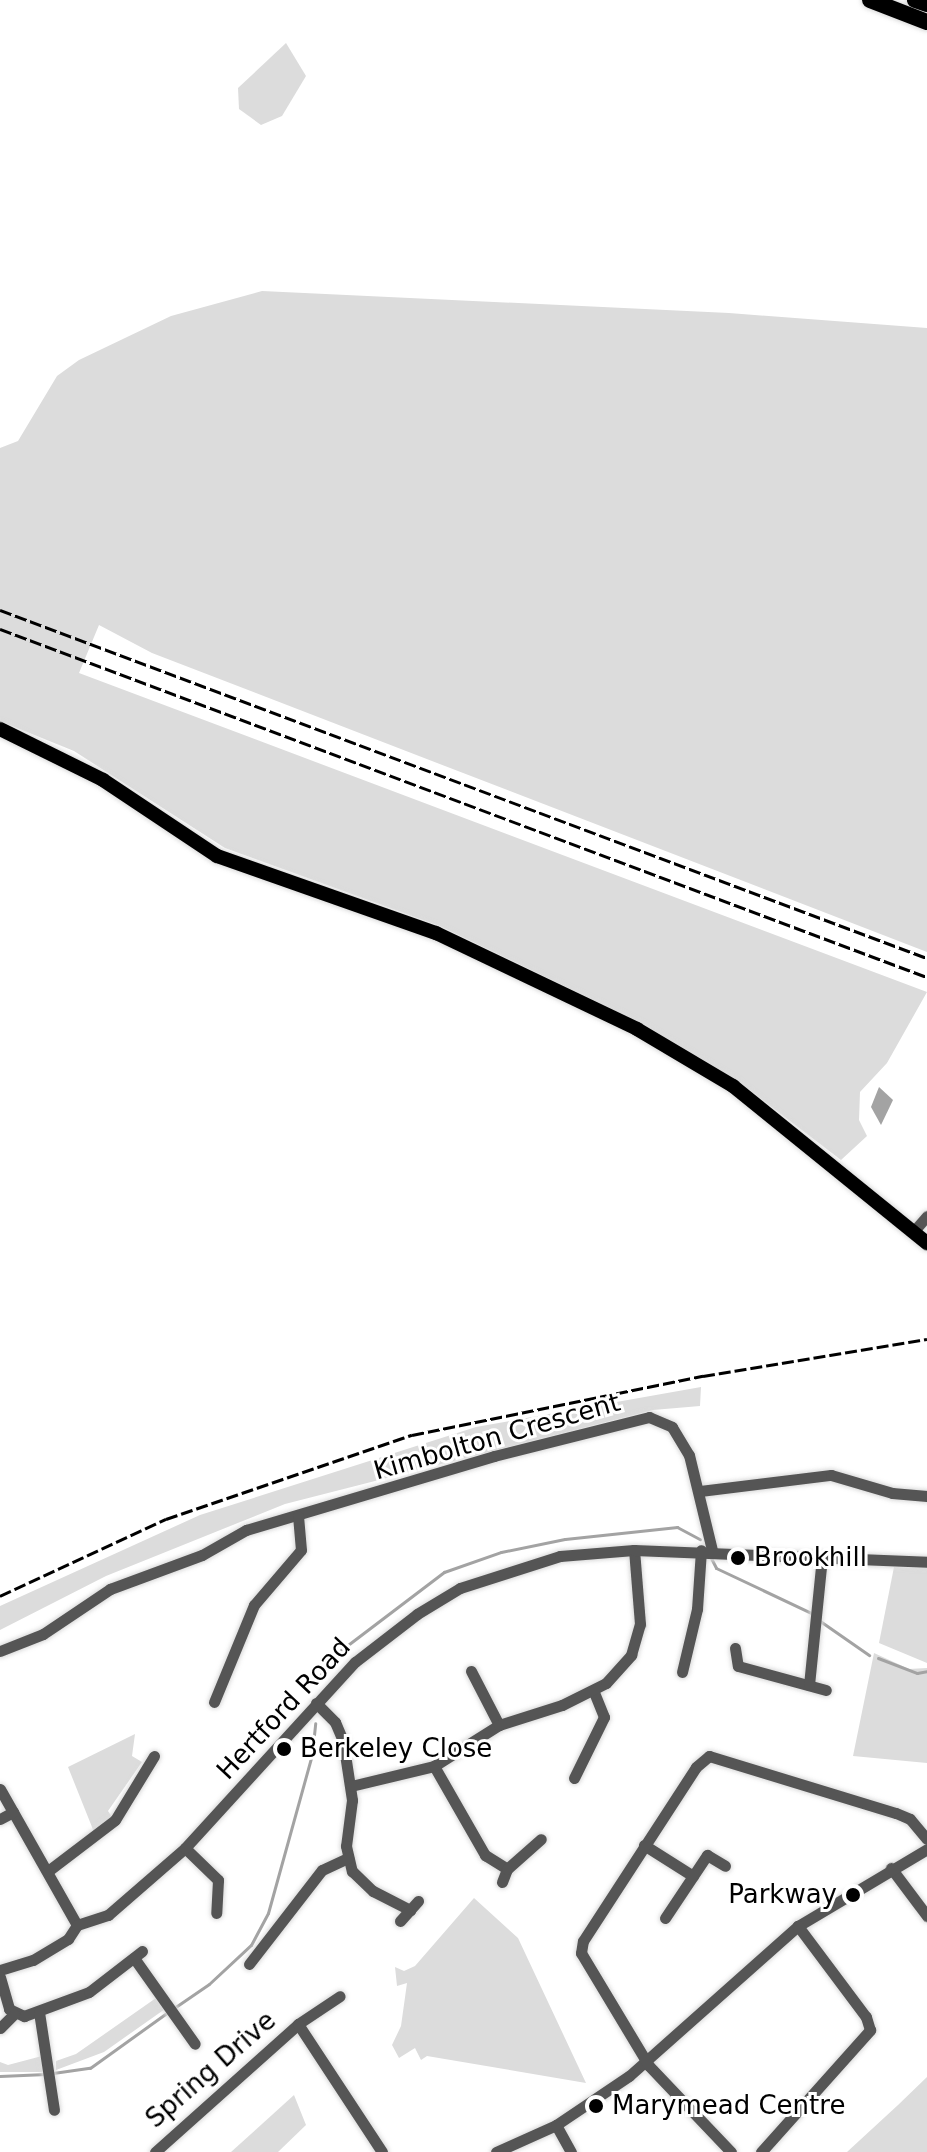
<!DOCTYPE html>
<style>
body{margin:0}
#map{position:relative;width:927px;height:2152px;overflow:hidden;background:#fff;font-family:"DejaVu Sans",sans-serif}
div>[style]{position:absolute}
.green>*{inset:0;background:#dcdcdc}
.water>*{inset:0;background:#a3a3a3}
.stream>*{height:3px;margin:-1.5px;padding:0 1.5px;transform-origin:1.5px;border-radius:1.5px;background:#a3a3a3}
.roads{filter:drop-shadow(0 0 2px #dbdbdb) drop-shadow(0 0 2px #dbdbdb)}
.minor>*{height:11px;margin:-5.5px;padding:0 5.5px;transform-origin:5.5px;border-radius:5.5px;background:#555}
.major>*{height:14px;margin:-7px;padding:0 7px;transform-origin:7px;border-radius:7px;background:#000}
.highway>*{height:16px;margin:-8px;padding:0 8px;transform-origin:8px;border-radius:8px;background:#000}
.rail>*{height:3px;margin-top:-1.5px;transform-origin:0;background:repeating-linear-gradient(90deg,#000 0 12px,transparent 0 16px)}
.dots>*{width:22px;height:22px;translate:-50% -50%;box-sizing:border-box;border:4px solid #fff;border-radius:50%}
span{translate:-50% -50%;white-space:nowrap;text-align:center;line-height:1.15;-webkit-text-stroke:6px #fff;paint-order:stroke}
.street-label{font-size:26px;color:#000}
.poi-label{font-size:26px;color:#000}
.left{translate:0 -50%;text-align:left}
.right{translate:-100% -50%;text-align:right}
</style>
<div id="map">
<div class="green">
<div style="clip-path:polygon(286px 43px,306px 76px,282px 116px,261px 125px,239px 109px,238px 88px)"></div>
<div style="clip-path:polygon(262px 291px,729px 313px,927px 328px,927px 952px,152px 653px,99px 625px,79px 673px,927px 992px,887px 1063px,860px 1092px,859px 1120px,867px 1136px,841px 1160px,738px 1081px,641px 1023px,440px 926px,225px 848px,74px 751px,0 721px,0 448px,18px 441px,57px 376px,79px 360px,171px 316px)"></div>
<div style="clip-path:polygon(701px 1387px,700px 1406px,653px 1410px,285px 1504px,106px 1576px,0 1630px,0 1606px,200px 1515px,476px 1427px)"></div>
<div style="clip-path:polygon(894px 1567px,927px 1568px,927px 1663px,879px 1643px)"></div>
<div style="clip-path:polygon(874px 1653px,909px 1669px,927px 1668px,927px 1763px,853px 1756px)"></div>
<div style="clip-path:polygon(135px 1734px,132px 1756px,142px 1762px,108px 1811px,112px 1817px,94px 1832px,68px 1767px)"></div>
<div style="clip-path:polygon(474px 1898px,518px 1938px,586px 2083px,427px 2056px,421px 2060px,415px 2048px,399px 2058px,392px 2045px,401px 2026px,407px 1983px,397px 1986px,395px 1967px,404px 1971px,415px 1966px)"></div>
<div style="clip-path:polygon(156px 1998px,165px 2009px,104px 2052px,56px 2070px,56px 2061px,76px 2054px)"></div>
<div style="clip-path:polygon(42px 2056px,44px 2072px,0 2072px,0 2062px,8px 2065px)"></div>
<div style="clip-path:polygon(927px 2077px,927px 2152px,847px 2152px,898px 2105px)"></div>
<div style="clip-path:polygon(294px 2095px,306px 2125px,278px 2152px,231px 2152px)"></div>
</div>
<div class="water">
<div style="clip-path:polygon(879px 1087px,893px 1100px,881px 1125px,871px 1107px)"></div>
</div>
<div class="stream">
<div style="left:711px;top:1558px;width:11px;rotate:63deg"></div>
<div style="left:716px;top:1568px;width:105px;rotate:25.3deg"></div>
<div style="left:820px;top:1621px;width:60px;rotate:34.8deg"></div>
<div style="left:878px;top:1658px;width:42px;rotate:21deg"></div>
<div style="left:917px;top:1673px;width:10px;rotate:-11deg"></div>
<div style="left:320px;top:1677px;width:19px;rotate:-65deg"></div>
<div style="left:328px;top:1660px;width:146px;rotate:-37.2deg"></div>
<div style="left:444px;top:1572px;width:60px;rotate:-19.3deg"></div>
<div style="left:501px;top:1552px;width:65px;rotate:-11.5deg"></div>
<div style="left:565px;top:1539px;width:113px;rotate:-6.1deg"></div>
<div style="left:677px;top:1527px;width:26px;rotate:28deg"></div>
<div style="left:174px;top:2008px;width:42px;rotate:-34.4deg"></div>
<div style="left:209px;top:1984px;width:57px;rotate:-42.9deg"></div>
<div style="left:251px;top:1945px;width:36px;rotate:-62deg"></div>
<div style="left:268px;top:1913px;width:165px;rotate:-74.5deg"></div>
<div style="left:312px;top:1754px;width:31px;rotate:-84deg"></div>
<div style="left:53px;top:2073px;width:37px;rotate:-8deg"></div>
<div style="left:90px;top:2068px;width:96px;rotate:-35.7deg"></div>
<div style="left:0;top:2076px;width:46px;rotate:-2.5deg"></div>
</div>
<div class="roads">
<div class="minor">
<div style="left:913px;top:1232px;width:21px;rotate:-49deg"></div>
<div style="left:700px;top:1491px;width:132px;rotate:-7deg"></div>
<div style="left:831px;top:1475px;width:64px;rotate:16.4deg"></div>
<div style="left:892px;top:1493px;width:35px;rotate:5deg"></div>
<div style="left:735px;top:1648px;width:18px;rotate:81deg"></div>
<div style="left:738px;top:1666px;width:91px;rotate:15.3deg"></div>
<div style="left:0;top:1651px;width:46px;rotate:-21.6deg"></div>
<div style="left:43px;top:1634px;width:81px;rotate:-33.9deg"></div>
<div style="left:110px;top:1589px;width:98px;rotate:-20.3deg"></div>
<div style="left:202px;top:1555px;width:51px;rotate:-29.6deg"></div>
<div style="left:246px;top:1530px;width:259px;rotate:-16.6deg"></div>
<div style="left:494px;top:1456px;width:160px;rotate:-14.1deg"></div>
<div style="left:649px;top:1417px;width:25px;rotate:23deg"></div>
<div style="left:672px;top:1427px;width:33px;rotate:59deg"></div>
<div style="left:689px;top:1455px;width:98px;rotate:76.4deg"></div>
<div style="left:471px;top:1671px;width:61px;rotate:62.6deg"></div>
<div style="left:682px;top:1672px;width:65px;rotate:-76.6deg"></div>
<div style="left:697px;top:1609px;width:59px;rotate:-86.1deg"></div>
<div style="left:809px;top:1685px;width:129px;rotate:-84.2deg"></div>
<div style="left:214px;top:1702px;width:105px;rotate:-67.6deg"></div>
<div style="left:254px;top:1605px;width:72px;rotate:-49.5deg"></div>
<div style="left:301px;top:1550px;width:34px;rotate:-95deg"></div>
<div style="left:316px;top:1703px;width:27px;rotate:45deg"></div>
<div style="left:335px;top:1722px;width:21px;rotate:67deg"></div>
<div style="left:343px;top:1741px;width:60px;rotate:81.3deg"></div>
<div style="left:352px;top:1800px;width:46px;rotate:97.4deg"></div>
<div style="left:346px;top:1846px;width:26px;rotate:77deg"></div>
<div style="left:352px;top:1871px;width:29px;rotate:44deg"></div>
<div style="left:373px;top:1891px;width:42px;rotate:27.2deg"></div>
<div style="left:434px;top:1766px;width:103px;rotate:60.2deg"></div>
<div style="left:485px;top:1855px;width:26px;rotate:32deg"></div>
<div style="left:574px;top:1778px;width:68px;rotate:-63.8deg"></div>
<div style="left:604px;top:1717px;width:27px;rotate:-112deg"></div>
<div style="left:351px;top:1786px;width:85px;rotate:-13.5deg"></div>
<div style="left:434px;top:1766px;width:77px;rotate:-32.2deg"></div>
<div style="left:499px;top:1725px;width:66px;rotate:-17.6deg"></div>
<div style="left:562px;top:1705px;width:49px;rotate:-26.6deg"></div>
<div style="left:606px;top:1683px;width:38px;rotate:-48deg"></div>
<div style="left:631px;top:1655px;width:32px;rotate:-74deg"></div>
<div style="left:640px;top:1624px;width:74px;rotate:-94.6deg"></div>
<div style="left:0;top:1789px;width:156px;rotate:60.5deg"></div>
<div style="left:0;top:1819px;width:15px;rotate:-28deg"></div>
<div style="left:644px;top:1845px;width:58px;rotate:32.3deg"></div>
<div style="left:185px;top:1848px;width:46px;rotate:44.1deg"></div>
<div style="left:218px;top:1880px;width:33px;rotate:93deg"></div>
<div style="left:891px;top:1868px;width:60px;rotate:53.1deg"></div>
<div style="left:48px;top:1871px;width:84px;rotate:-37.3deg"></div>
<div style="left:115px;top:1820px;width:75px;rotate:-58.6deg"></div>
<div style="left:502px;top:1882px;width:14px;rotate:-69deg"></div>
<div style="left:507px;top:1869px;width:45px;rotate:-41.4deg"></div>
<div style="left:665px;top:1918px;width:76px;rotate:-56.3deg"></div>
<div style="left:707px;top:1855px;width:21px;rotate:31deg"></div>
<div style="left:400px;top:1921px;width:27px;rotate:-48deg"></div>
<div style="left:134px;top:1958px;width:105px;rotate:54.7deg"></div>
<div style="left:249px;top:1964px;width:119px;rotate:-52.2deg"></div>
<div style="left:322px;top:1870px;width:29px;rotate:-25deg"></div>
<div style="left:0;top:1970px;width:34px;rotate:-17deg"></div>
<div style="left:33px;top:1960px;width:41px;rotate:-31deg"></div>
<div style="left:68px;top:1939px;width:17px;rotate:-57deg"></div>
<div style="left:77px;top:1925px;width:33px;rotate:-18deg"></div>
<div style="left:108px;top:1915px;width:102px;rotate:-41deg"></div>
<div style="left:185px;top:1848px;width:252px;rotate:-47.6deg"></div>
<div style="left:355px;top:1662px;width:78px;rotate:-37.7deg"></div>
<div style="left:417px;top:1614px;width:50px;rotate:-31.2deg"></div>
<div style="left:460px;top:1588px;width:105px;rotate:-17.7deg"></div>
<div style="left:560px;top:1556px;width:74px;rotate:-4.6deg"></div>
<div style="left:634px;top:1550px;width:293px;rotate:2.3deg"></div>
<div style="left:0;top:1977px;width:33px;rotate:74deg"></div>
<div style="left:9px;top:2009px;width:17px;rotate:25deg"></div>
<div style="left:24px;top:2016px;width:69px;rotate:-20.3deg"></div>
<div style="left:89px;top:1992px;width:67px;rotate:-37.7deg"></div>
<div style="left:39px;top:2012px;width:99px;rotate:81.3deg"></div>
<div style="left:298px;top:2024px;width:50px;rotate:-33.7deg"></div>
<div style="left:0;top:2028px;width:20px;rotate:-45deg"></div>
<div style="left:556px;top:2125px;width:31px;rotate:61deg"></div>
<div style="left:155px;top:2152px;width:192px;rotate:-41.8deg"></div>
<div style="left:298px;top:2024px;width:153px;rotate:56.7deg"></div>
<div style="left:496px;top:2152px;width:66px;rotate:-24.2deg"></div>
<div style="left:556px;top:2125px;width:88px;rotate:-33.9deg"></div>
<div style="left:629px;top:2076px;width:226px;rotate:-41.6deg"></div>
<div style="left:798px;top:1926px;width:150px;rotate:-30.8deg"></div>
<div style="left:731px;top:2152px;width:119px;rotate:-133.6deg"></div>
<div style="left:649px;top:2066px;width:132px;rotate:-121deg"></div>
<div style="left:581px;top:1953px;width:12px;rotate:-81deg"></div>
<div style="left:583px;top:1941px;width:207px;rotate:-57deg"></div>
<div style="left:696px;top:1767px;width:17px;rotate:-40deg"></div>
<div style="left:709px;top:1756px;width:195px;rotate:17deg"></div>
<div style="left:896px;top:1813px;width:15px;rotate:23deg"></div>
<div style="left:910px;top:1819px;width:26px;rotate:50deg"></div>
<div style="left:761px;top:2152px;width:164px;rotate:-48.2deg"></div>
<div style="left:870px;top:2030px;width:14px;rotate:-107deg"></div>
<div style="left:866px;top:2017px;width:114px;rotate:-126.8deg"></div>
</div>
<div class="major">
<div style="left:0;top:729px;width:115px;rotate:26.3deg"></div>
<div style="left:103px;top:780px;width:137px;rotate:33.7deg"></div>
<div style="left:217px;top:856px;width:232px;rotate:19.4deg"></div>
<div style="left:436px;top:933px;width:223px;rotate:25.5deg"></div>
<div style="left:637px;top:1029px;width:112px;rotate:30.7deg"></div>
<div style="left:733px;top:1086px;width:250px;rotate:39deg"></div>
</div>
<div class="highway">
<div style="left:870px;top:0;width:61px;rotate:21.1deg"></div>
<div style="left:915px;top:0;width:13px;rotate:18deg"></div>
</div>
</div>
<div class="rail">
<div style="left:0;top:610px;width:990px;rotate:20.58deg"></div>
<div style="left:0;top:629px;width:990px;rotate:20.58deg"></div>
<div style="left:0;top:1596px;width:183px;rotate:-24.9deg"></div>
<div style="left:166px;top:1519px;width:260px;rotate:-18.9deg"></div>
<div style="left:412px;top:1435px;width:297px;rotate:-11.5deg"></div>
<div style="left:703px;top:1376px;width:227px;rotate:-9.4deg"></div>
</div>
<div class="dots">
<div style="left:738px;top:1558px;background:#000"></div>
<div style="left:284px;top:1749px;background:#000"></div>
<div style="left:853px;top:1895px;background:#000"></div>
<div style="left:596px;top:2106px;background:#000"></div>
</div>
<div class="street-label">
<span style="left:497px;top:1437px;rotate:-16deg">Kimbolton Crescent</span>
<span style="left:284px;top:1709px;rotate:-47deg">Hertford Road</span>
<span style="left:211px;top:2070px;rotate:-41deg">Spring Drive</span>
</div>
<div class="poi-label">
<span class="left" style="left:754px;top:1558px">Brookhill</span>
<span class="left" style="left:300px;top:1749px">Berkeley Close</span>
<span class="right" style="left:837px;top:1895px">Parkway</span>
<span class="left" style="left:612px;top:2106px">Marymead Centre</span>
</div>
</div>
